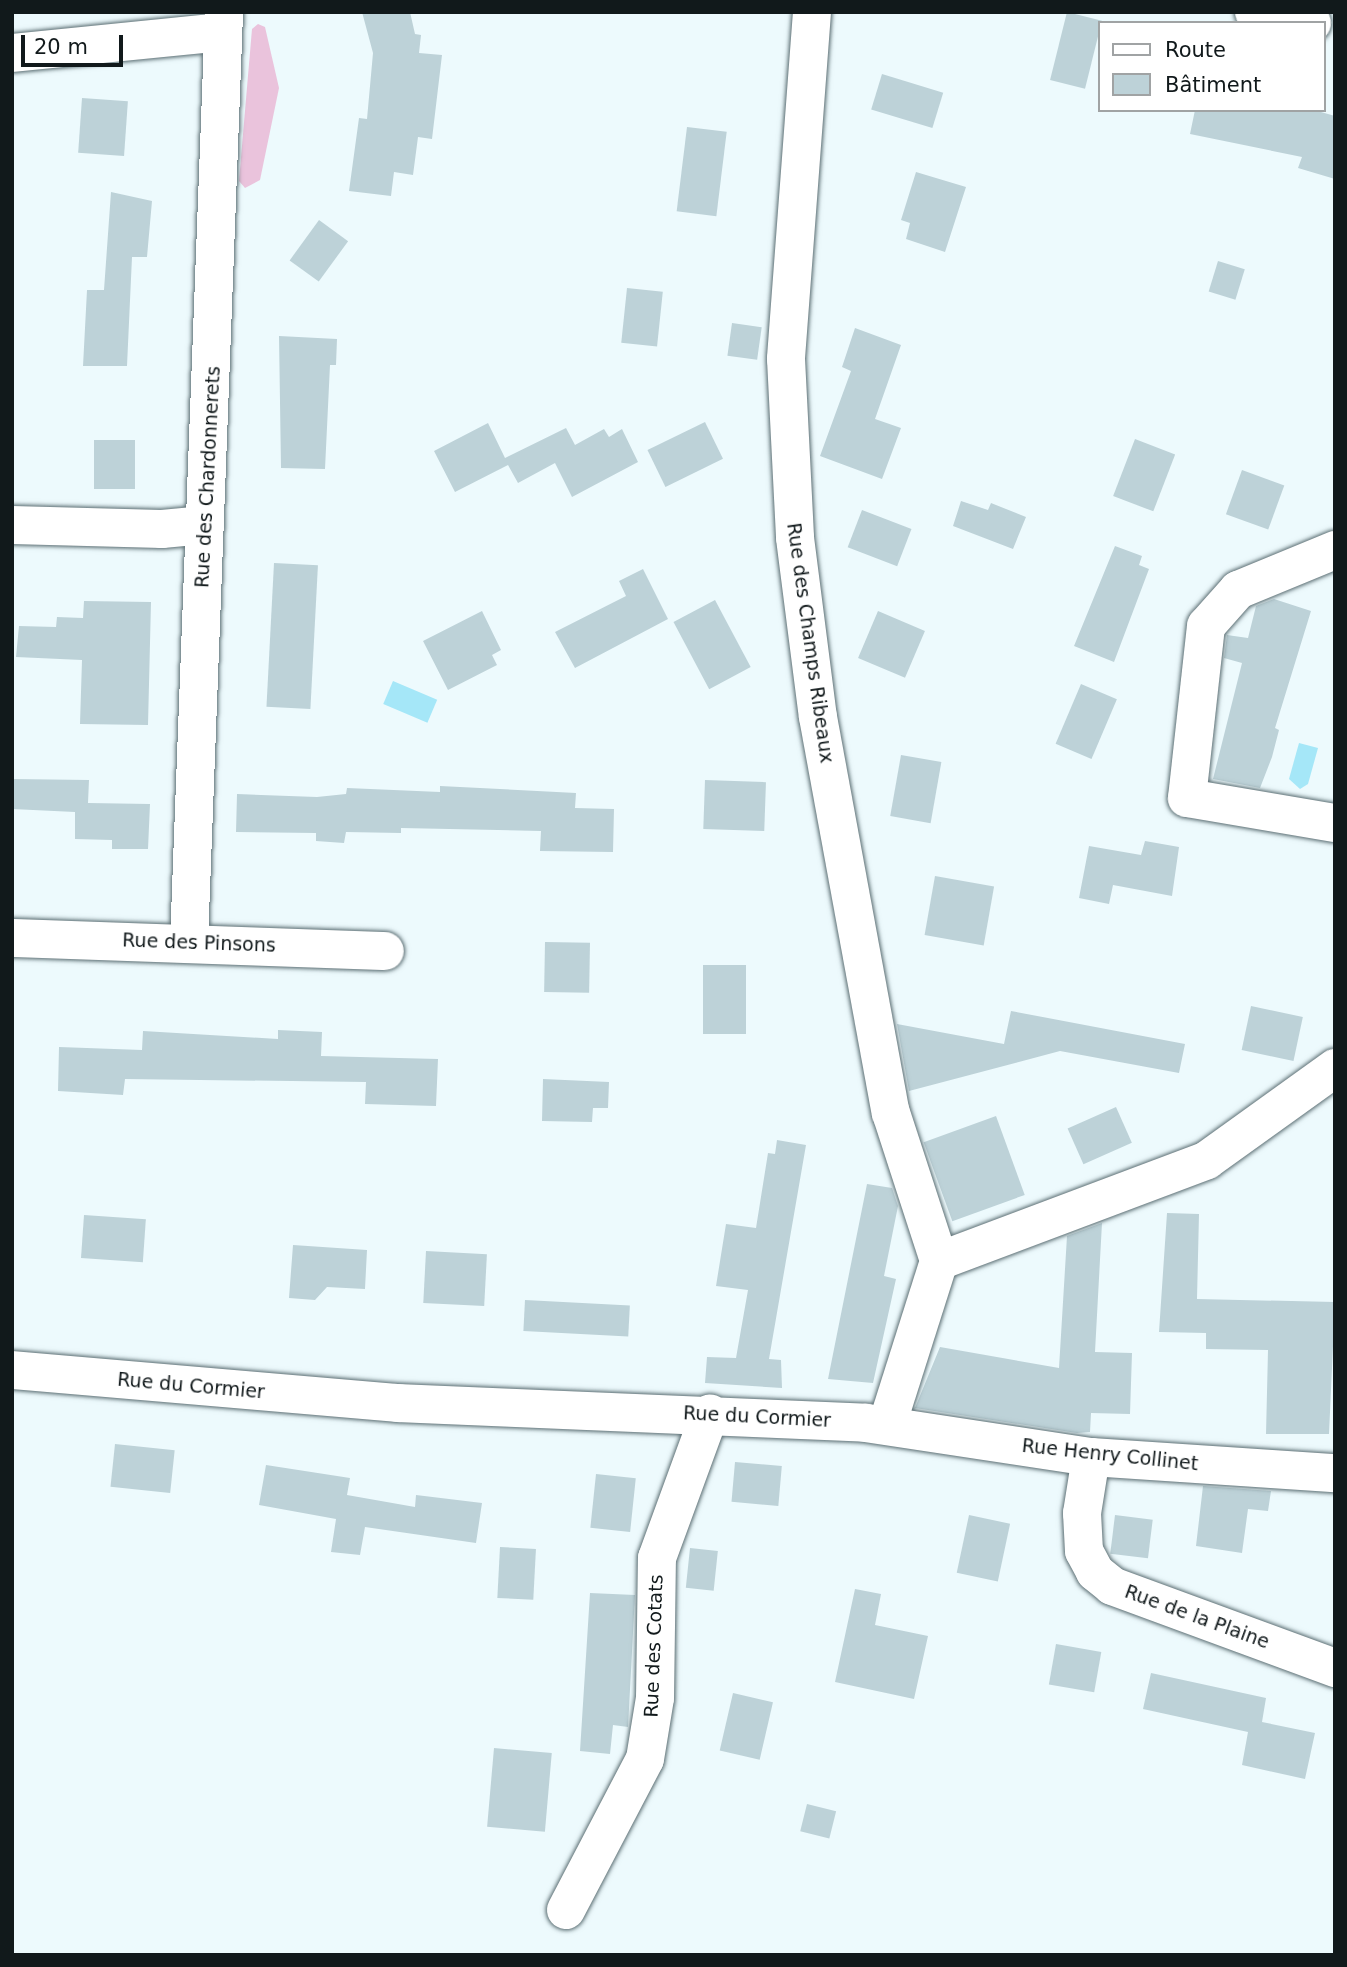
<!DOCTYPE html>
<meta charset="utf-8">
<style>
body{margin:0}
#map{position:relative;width:1347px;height:1967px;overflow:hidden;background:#edfafd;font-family:"DejaVu Sans",sans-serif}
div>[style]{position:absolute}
.green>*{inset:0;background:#eac3dc}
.water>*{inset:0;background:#a5e7f8;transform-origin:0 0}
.building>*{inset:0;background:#bdd2d8;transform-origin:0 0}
.roads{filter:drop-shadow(0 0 2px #5c6f74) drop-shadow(0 0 2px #5c6f74)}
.minor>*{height:38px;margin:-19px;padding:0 19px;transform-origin:19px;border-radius:19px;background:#fff}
span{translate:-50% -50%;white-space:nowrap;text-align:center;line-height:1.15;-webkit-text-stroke:5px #fff;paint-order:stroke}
.street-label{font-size:19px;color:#11191b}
.frame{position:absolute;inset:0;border:14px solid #11191b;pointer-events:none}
.legend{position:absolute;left:1098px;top:21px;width:228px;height:91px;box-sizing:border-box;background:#fff;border:2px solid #a0a3a4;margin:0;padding:9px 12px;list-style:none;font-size:21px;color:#11191b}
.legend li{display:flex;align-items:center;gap:14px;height:35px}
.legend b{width:35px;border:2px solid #a0a3a4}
.scale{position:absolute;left:21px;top:35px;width:102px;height:32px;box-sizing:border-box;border:4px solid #11191b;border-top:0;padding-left:9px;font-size:21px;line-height:24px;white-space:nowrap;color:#11191b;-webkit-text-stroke:5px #fff;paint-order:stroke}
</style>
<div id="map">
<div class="green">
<div style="clip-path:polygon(258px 24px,265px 27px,279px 88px,260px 180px,245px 188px,239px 181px,252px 29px)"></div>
</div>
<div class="water">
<div style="left:393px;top:681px;width:48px;height:25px;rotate:23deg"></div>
<div style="clip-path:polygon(1299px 743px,1318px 748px,1308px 784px,1300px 789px,1289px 779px)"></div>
</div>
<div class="building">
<div style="clip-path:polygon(362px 12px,410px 12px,415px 34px,421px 35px,419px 53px,442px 55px,432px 139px,418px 137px,413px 175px,394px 172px,391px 196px,349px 191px,359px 118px,367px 119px,373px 53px)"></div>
<div style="left:1067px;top:12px;width:36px;height:70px;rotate:14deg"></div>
<div style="left:882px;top:74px;width:64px;height:37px;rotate:17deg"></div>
<div style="left:82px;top:98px;width:46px;height:55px;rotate:4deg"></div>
<div style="clip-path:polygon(1195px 110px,1314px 110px,1335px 116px,1335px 179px,1298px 168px,1302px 157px,1190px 134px)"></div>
<div style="left:687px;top:127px;width:40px;height:85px;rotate:7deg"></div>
<div style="clip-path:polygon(916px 172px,966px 187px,945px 252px,906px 239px,910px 223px,901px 220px)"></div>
<div style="clip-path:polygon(111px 192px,152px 201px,147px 257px,132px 257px,127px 366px,83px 366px,87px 290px,104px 290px)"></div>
<div style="left:319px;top:220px;width:36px;height:50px;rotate:36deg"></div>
<div style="left:1218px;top:261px;width:28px;height:32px;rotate:17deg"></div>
<div style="left:627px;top:288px;width:36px;height:55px;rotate:6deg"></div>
<div style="left:732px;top:323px;width:30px;height:33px;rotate:8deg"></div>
<div style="clip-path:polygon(855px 328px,901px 345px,875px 419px,901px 428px,882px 479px,820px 456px,851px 371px,842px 367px)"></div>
<div style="clip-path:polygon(279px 336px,337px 339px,336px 365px,330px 365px,325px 469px,281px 468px)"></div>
<div style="left:705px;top:422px;width:41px;height:64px;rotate:64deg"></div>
<div style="clip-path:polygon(488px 423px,505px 458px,566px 428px,575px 445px,604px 429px,609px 437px,622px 429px,638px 462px,572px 497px,555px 463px,518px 483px,508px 465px,455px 492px,434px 451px)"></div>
<div style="left:1135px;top:439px;width:43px;height:61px;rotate:21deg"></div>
<div style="left:94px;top:440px;width:41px;height:49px"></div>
<div style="left:1242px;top:470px;width:45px;height:47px;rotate:20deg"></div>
<div style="clip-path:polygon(961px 501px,988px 510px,991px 503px,1026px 517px,1013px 549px,953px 526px)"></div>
<div style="left:862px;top:510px;width:53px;height:40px;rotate:21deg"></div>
<div style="clip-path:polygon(1115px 546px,1142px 556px,1139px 565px,1149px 569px,1114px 662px,1074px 646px)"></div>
<div style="left:274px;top:563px;width:44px;height:144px;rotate:3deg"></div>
<div style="clip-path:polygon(643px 569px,668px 619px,575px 668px,555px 632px,626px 596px,619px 581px)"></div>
<div style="clip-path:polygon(1274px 599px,1311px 611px,1275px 728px,1279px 730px,1272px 757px,1260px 788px,1213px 779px,1242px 663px,1224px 658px,1227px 635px,1248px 638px,1256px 606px)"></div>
<div style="left:715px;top:600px;width:76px;height:47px;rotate:62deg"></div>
<div style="clip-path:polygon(84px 601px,151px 602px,148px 725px,80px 724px,82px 660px,16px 657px,19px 626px,56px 627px,57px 617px,83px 618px)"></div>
<div style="clip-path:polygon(482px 611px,501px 650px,492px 655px,497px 665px,448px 690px,423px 641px)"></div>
<div style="left:878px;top:611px;width:51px;height:51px;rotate:23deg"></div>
<div style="left:1081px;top:684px;width:39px;height:65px;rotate:23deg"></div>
<div style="left:901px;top:755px;width:41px;height:62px;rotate:10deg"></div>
<div style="clip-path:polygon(12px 779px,89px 780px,88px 803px,150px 804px,148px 849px,112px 849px,112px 840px,75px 839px,75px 812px,12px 809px)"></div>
<div style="left:705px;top:780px;width:61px;height:49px;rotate:2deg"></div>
<div style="clip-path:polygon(440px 786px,576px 793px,575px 808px,614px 809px,613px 852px,540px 851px,541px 831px,401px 828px,401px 833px,346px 832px,344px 843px,316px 841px,316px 833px,236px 832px,237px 794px,317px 797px,346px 794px,347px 788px,440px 792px)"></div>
<div style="clip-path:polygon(1145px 841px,1179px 847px,1172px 896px,1113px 885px,1109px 904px,1079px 898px,1089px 846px,1141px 855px)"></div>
<div style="left:935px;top:876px;width:60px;height:60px;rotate:10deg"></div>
<div style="left:545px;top:942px;width:45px;height:50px;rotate:1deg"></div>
<div style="left:703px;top:965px;width:43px;height:69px"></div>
<div style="left:1251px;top:1006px;width:53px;height:45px;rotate:12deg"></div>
<div style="clip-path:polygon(1011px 1011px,1185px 1044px,1179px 1073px,1060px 1051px,909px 1091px,897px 1024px,1004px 1044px)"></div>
<div style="clip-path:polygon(278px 1030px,322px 1032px,321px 1056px,438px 1059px,436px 1106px,365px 1104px,366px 1082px,125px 1079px,123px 1095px,58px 1091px,59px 1047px,142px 1050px,143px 1031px,278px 1039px)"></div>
<div style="clip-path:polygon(543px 1079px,609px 1082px,608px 1108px,593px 1108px,592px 1122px,542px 1121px)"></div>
<div style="left:1116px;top:1107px;width:39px;height:53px;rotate:66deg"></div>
<div style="left:996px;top:1116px;width:84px;height:77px;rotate:70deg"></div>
<div style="clip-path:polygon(777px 1140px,806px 1145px,769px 1359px,781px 1360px,782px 1388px,705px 1383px,707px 1357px,736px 1358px,748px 1290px,716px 1286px,726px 1224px,756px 1228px,768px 1153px,775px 1154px)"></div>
<div style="clip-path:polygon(867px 1184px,892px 1188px,898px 1206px,884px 1276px,896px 1279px,873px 1383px,828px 1379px)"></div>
<div style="clip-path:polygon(1167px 1213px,1199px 1214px,1197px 1299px,1335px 1302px,1329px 1434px,1266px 1434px,1268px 1350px,1206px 1349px,1206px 1333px,1159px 1332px)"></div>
<div style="left:84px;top:1215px;width:62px;height:43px;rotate:4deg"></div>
<div style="clip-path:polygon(1102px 1223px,1095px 1352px,1132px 1353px,1130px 1414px,1091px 1413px,1090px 1432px,1077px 1433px,915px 1408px,940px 1347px,1059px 1368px,1067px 1236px)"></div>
<div style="clip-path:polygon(293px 1245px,367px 1250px,365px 1289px,327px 1287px,315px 1300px,289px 1298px)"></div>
<div style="left:426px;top:1251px;width:61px;height:52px;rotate:3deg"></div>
<div style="left:525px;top:1300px;width:105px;height:31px;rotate:3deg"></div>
<div style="left:115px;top:1444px;width:60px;height:43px;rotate:6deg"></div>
<div style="left:735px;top:1462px;width:47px;height:40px;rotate:5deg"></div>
<div style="clip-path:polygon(266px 1465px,350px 1478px,347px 1495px,415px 1507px,416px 1495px,482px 1503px,476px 1543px,365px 1527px,360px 1555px,331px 1552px,336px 1519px,259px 1505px)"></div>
<div style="left:596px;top:1474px;width:40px;height:54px;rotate:6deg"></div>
<div style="clip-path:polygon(1203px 1486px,1271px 1491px,1268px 1511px,1248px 1509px,1242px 1553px,1196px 1546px)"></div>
<div style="left:969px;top:1515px;width:42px;height:59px;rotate:12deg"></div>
<div style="left:1115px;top:1515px;width:38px;height:39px;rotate:7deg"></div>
<div style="left:500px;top:1547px;width:36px;height:51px;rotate:3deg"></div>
<div style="left:690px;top:1548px;width:28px;height:40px;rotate:6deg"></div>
<div style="clip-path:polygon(855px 1589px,881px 1594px,875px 1625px,928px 1636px,914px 1699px,835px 1682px)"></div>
<div style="clip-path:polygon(590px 1593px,635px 1595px,628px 1727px,613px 1725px,610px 1754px,580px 1751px)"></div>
<div style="left:1056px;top:1644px;width:46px;height:41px;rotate:10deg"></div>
<div style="clip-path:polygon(1151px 1673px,1266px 1698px,1262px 1722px,1315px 1733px,1305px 1779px,1242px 1765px,1248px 1732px,1143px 1709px)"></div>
<div style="left:733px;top:1693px;width:41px;height:59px;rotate:13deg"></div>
<div style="left:494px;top:1748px;width:58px;height:79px;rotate:5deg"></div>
<div style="left:807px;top:1804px;width:30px;height:28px;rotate:14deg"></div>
</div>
<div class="roads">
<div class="minor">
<div style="left:812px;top:12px;width:348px;rotate:94.3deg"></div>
<div style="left:786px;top:359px;width:179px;rotate:87.1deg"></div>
<div style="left:795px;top:538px;width:180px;rotate:82.7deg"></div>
<div style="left:818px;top:717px;width:403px;rotate:79.6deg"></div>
<div style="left:891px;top:1113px;width:156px;rotate:72deg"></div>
<div style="left:1254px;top:12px;width:59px;rotate:10.7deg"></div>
<div style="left:12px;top:53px;width:210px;rotate:-5.7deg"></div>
<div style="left:12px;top:525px;width:150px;rotate:1.5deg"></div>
<div style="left:162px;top:529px;width:43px;rotate:-5.3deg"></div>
<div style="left:1335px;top:550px;width:105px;rotate:157.6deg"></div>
<div style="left:1238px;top:590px;width:48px;rotate:131.6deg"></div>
<div style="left:1206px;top:626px;width:173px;rotate:96.3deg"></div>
<div style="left:1187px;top:798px;width:150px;rotate:9.6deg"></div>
<div style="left:12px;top:938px;width:373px;rotate:2deg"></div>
<div style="left:189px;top:942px;width:931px;rotate:-87.84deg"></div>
<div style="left:12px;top:1370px;width:387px;rotate:4.9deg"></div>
<div style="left:398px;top:1403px;width:468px;rotate:2.4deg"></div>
<div style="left:866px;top:1423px;width:228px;rotate:8.6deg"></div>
<div style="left:1091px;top:1457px;width:245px;rotate:3.8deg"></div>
<div style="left:887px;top:1425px;width:172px;rotate:-72.4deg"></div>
<div style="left:939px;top:1261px;width:286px;rotate:-20.6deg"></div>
<div style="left:1207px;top:1160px;width:158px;rotate:-35.7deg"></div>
<div style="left:1091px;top:1457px;width:57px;rotate:99.1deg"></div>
<div style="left:1082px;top:1513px;width:38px;rotate:87deg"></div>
<div style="left:1084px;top:1551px;width:24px;rotate:62deg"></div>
<div style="left:1095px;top:1572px;width:22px;rotate:39deg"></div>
<div style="left:1112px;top:1586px;width:238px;rotate:20.2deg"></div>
<div style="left:566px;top:1910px;width:170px;rotate:-62.4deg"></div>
<div style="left:645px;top:1759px;width:62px;rotate:-80.7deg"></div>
<div style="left:655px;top:1698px;width:140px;rotate:-89.2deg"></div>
<div style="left:657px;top:1558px;width:154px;rotate:-69.9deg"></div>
</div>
</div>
<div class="street-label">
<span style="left:208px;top:477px;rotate:-87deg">Rue des Chardonnerets</span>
<span style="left:810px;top:643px;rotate:82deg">Rue des Champs Ribeaux</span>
<span style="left:199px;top:943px;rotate:2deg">Rue des Pinsons</span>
<span style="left:191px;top:1386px;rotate:5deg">Rue du Cormier</span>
<span style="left:757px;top:1417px;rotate:3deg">Rue du Cormier</span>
<span style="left:1110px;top:1455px;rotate:6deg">Rue Henry Collinet</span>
<span style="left:1197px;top:1617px;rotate:20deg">Rue de la Plaine</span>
<span style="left:654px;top:1646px;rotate:-88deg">Rue des Cotats</span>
</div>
<div class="frame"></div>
<ul class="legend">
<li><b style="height:9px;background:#fff"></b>Route</li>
<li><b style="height:19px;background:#bdd2d8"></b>Bâtiment</li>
</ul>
<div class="scale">20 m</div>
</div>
